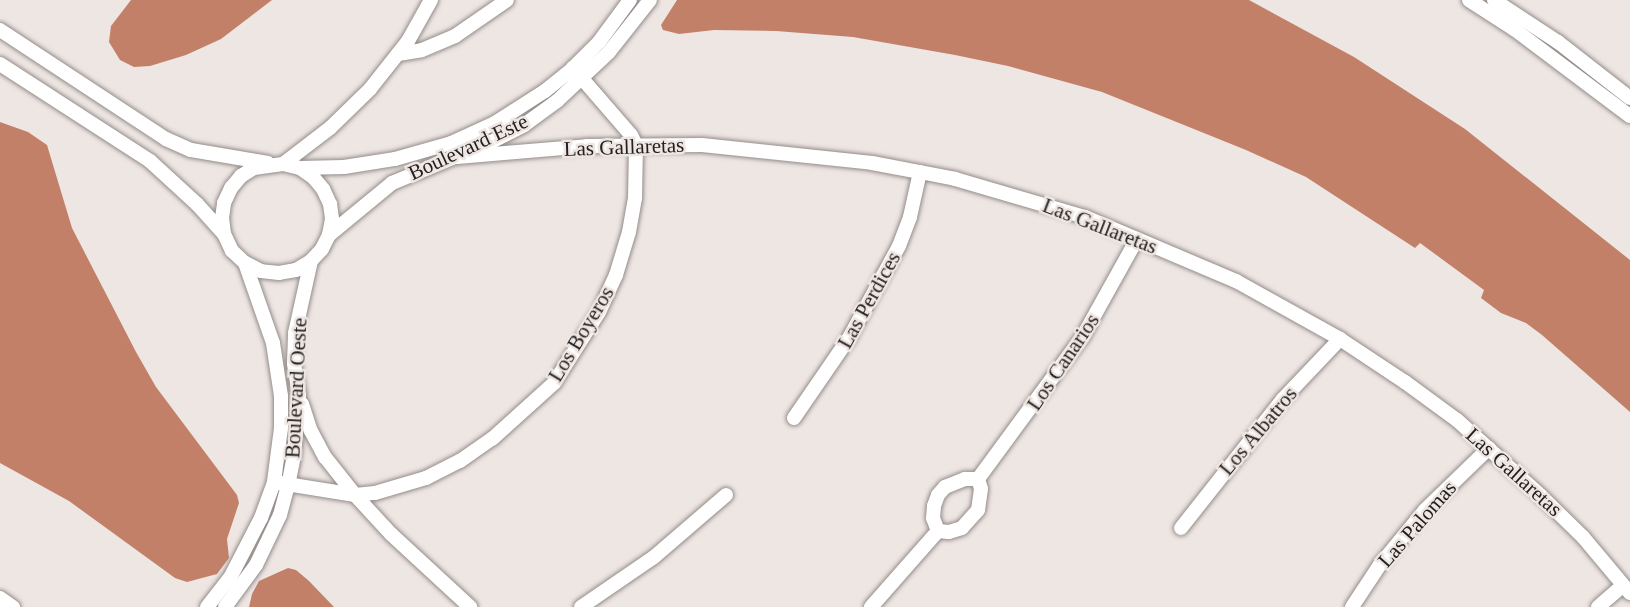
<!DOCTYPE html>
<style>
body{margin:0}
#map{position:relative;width:1630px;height:607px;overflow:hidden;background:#eee6e3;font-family:Georgia,serif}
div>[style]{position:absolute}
.water>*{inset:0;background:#c28069}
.roads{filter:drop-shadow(0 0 2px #938c89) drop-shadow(0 0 2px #938c89)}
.minor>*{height:14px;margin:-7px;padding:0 7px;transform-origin:7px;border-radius:7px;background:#fff}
span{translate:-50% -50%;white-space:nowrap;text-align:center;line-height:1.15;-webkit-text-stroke:5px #eee6e3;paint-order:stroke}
.street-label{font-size:21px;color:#23201f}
</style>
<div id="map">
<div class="water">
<div style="clip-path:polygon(131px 0,272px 0,221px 39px,186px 55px,150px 66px,134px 67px,120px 60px,109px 42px,111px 26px)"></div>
<div style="clip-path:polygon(677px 0,1249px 0,1354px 57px,1465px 129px,1630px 260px,1630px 412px,1542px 335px,1526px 323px,1501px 313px,1481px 298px,1484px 290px,1420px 243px,1415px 248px,1306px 177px,1246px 150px,1102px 92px,1008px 66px,955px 55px,853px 37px,776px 31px,714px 30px,679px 34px,663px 30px,661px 25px)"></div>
<div style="clip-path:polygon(0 122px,28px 132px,47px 145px,72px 228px,136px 352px,156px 387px,237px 495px,239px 503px,227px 539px,229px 558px,217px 574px,187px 582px,175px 578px,69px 501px,0 463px)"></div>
<div style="clip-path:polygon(288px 568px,296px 570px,309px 581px,334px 607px,249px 607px,252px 594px,259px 581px)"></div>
</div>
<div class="roads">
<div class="minor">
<div style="left:1469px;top:0;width:54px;rotate:32.8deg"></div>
<div style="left:1514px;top:29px;width:145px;rotate:36.9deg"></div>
<div style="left:1494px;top:0;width:77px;rotate:33.3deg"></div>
<div style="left:1558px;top:42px;width:91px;rotate:37.9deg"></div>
<div style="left:0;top:30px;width:199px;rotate:33.3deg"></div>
<div style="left:166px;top:139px;width:27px;rotate:24deg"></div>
<div style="left:191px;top:150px;width:78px;rotate:9.6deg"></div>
<div style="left:398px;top:54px;width:24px;rotate:-9deg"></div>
<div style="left:422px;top:50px;width:36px;rotate:-23deg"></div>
<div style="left:455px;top:36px;width:63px;rotate:-34.7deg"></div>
<div style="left:0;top:64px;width:179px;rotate:32.9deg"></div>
<div style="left:150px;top:161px;width:64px;rotate:42.5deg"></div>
<div style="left:197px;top:204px;width:40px;rotate:48deg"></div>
<div style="left:457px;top:157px;width:130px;rotate:-4.8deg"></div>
<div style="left:587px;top:146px;width:115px;rotate:-0.5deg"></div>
<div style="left:702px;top:145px;width:171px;rotate:6deg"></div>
<div style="left:872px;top:163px;width:49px;rotate:10.6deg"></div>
<div style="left:920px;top:172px;width:36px;rotate:11deg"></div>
<div style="left:955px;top:179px;width:135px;rotate:16.3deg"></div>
<div style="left:1085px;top:217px;width:164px;rotate:23deg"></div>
<div style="left:1236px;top:281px;width:119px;rotate:29.1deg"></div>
<div style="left:1340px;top:339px;width:78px;rotate:33.5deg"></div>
<div style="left:1405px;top:382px;width:64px;rotate:36.2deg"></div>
<div style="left:1457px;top:420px;width:113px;rotate:42.1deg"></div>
<div style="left:1541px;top:496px;width:59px;rotate:44.3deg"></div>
<div style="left:1583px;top:537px;width:73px;rotate:50deg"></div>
<div style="left:283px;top:164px;width:59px;rotate:-37.5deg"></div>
<div style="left:330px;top:128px;width:56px;rotate:-44.3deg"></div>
<div style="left:370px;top:89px;width:61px;rotate:-51.6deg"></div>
<div style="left:408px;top:41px;width:47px;rotate:-60.7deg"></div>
<div style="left:300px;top:168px;width:44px;rotate:-1.3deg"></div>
<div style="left:344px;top:167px;width:52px;rotate:-8.9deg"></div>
<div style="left:395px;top:159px;width:58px;rotate:-15.9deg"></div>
<div style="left:451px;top:143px;width:48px;rotate:-24.4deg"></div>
<div style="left:495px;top:123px;width:59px;rotate:-32.6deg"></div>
<div style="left:545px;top:91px;width:36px;rotate:-39deg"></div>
<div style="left:573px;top:68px;width:37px;rotate:-45deg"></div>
<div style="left:599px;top:42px;width:52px;rotate:-53.6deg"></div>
<div style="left:329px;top:235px;width:82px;rotate:-39.5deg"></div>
<div style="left:392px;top:183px;width:107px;rotate:-22.5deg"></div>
<div style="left:491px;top:142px;width:37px;rotate:-27deg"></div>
<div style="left:524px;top:125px;width:41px;rotate:-36deg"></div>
<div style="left:557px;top:101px;width:71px;rotate:-43.3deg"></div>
<div style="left:609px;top:52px;width:66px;rotate:-51.7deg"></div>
<div style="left:302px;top:404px;width:28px;rotate:72deg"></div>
<div style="left:311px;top:431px;width:30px;rotate:62deg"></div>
<div style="left:325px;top:457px;width:48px;rotate:51.7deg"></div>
<div style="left:355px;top:495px;width:53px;rotate:47.3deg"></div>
<div style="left:391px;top:534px;width:108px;rotate:42.7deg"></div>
<div style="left:794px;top:418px;width:97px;rotate:-55.5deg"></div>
<div style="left:849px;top:338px;width:105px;rotate:-61.5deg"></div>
<div style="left:899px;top:246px;width:31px;rotate:-69deg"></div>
<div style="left:910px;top:217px;width:46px;rotate:-77.5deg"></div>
<div style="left:965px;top:479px;width:13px"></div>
<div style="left:978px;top:479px;width:10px;rotate:73deg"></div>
<div style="left:981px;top:489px;width:21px;rotate:98deg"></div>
<div style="left:978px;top:510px;width:24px;rotate:132deg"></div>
<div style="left:962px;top:528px;width:14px;rotate:163deg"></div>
<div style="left:949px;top:532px;width:11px;rotate:-175deg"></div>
<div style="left:938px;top:531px;width:14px;rotate:-111deg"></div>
<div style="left:933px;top:518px;width:12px;rotate:-85deg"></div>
<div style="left:934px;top:506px;width:12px;rotate:-70deg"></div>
<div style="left:938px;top:495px;width:11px;rotate:-49deg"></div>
<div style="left:945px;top:487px;width:22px;rotate:-22deg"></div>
<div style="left:978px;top:479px;width:177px;rotate:-53.7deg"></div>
<div style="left:1083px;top:336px;width:111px;rotate:-60.9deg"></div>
<div style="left:274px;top:482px;width:82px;rotate:9.1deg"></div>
<div style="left:355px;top:495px;width:20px;rotate:-6deg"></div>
<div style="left:375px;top:493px;width:53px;rotate:-16.4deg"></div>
<div style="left:426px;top:478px;width:38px;rotate:-27deg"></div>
<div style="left:460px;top:461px;width:39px;rotate:-35deg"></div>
<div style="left:492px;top:439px;width:84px;rotate:-42.1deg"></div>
<div style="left:554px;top:383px;width:84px;rotate:-57.6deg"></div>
<div style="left:599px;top:312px;width:41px;rotate:-65.3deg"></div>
<div style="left:616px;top:275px;width:45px;rotate:-73.2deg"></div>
<div style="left:629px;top:232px;width:35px;rotate:-80deg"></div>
<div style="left:635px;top:198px;width:53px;rotate:-88.9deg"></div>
<div style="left:636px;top:145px;width:11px;rotate:-117deg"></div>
<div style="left:631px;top:135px;width:89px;rotate:-130.9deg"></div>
<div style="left:1181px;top:528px;width:164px;rotate:-51.7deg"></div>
<div style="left:1283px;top:399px;width:83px;rotate:-46.5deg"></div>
<div style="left:0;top:598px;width:16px;rotate:35deg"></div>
<div style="left:207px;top:607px;width:37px;rotate:-52deg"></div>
<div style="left:230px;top:578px;width:68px;rotate:-62.7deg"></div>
<div style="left:261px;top:518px;width:38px;rotate:-70deg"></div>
<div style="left:274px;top:482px;width:54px;rotate:-82.6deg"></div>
<div style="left:281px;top:428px;width:32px;rotate:-90deg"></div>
<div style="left:281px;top:396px;width:54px;rotate:-98.6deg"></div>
<div style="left:273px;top:343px;width:85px;rotate:-109.3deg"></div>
<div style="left:245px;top:263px;width:18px;rotate:-137deg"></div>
<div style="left:232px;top:251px;width:19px;rotate:-115deg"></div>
<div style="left:224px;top:234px;width:16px;rotate:-97deg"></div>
<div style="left:222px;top:218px;width:15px;rotate:-82deg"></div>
<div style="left:224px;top:203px;width:17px;rotate:-65deg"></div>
<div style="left:231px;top:188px;width:16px;rotate:-50deg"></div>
<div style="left:241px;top:176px;width:15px;rotate:-32deg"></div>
<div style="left:254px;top:168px;width:29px;rotate:-8deg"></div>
<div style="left:283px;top:164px;width:17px;rotate:13deg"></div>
<div style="left:300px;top:168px;width:16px;rotate:35deg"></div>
<div style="left:313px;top:177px;width:16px;rotate:50deg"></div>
<div style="left:323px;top:189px;width:17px;rotate:65deg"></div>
<div style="left:330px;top:204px;width:15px;rotate:82deg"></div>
<div style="left:332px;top:219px;width:16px;rotate:101deg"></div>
<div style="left:329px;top:235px;width:16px;rotate:117deg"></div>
<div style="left:322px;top:249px;width:16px;rotate:133deg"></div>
<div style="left:311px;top:261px;width:17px;rotate:149deg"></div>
<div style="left:296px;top:270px;width:17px;rotate:170deg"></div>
<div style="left:279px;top:273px;width:18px;rotate:-174deg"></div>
<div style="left:261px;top:271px;width:18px;rotate:-153deg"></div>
<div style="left:225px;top:607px;width:52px;rotate:-53.6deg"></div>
<div style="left:256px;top:565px;width:55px;rotate:-64.4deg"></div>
<div style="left:280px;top:515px;width:30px;rotate:-75deg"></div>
<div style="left:288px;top:486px;width:31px;rotate:-79deg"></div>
<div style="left:294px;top:456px;width:61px;rotate:-85.3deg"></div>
<div style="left:299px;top:395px;width:31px;rotate:-99deg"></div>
<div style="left:294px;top:364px;width:31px;rotate:-88deg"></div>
<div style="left:295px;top:333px;width:74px;rotate:-77.5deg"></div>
<div style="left:581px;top:607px;width:88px;rotate:-34.4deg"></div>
<div style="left:654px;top:557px;width:95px;rotate:-40.7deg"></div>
<div style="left:871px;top:607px;width:101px;rotate:-48.6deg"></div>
<div style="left:1352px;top:607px;width:49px;rotate:-56.6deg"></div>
<div style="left:1379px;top:566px;width:72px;rotate:-50.6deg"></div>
<div style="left:1425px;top:510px;width:89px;rotate:-44.1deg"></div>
<div style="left:1598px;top:607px;width:33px;rotate:-41deg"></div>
</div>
</div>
<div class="street-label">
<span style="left:468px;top:147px;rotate:-25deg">Boulevard Este</span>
<span style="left:624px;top:147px;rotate:-2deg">Las Gallaretas</span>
<span style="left:1100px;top:226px;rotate:21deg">Las Gallaretas</span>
<span style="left:869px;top:300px;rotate:-61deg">Las Perdices</span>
<span style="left:581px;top:334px;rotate:-59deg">Los Boyeros</span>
<span style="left:1063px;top:362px;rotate:-56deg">Los Canarios</span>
<span style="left:296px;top:388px;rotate:-87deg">Boulevard Oeste</span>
<span style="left:1258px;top:431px;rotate:-50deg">Los Albatros</span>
<span style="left:1514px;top:472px;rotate:42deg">Las Gallaretas</span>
<span style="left:1417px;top:524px;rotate:-49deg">Las Palomas</span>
</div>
</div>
